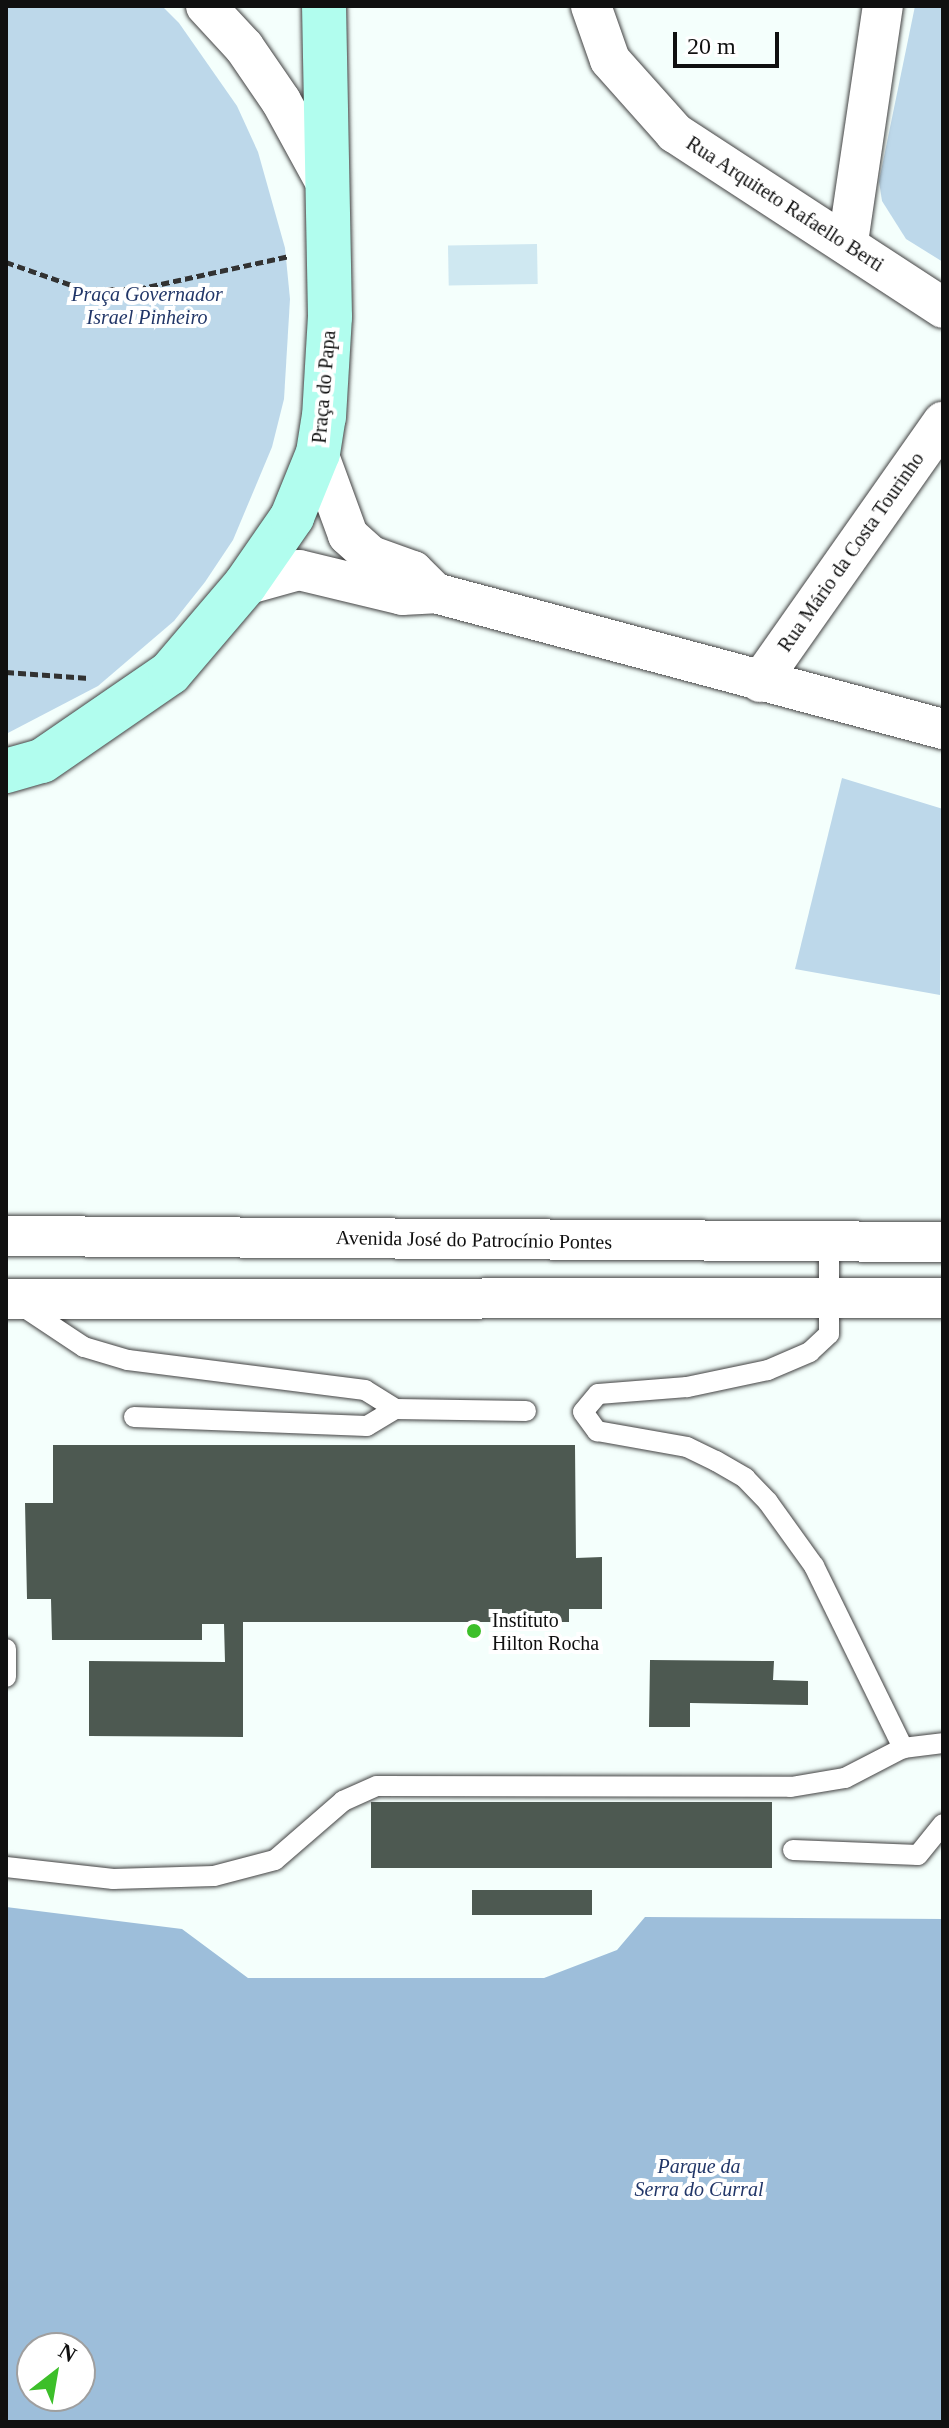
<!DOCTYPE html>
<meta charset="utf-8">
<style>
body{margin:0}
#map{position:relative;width:949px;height:2428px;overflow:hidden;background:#f4fffc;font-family:Georgia,serif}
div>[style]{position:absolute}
.green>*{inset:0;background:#bdd8ea}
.forest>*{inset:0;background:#9dbeda}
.pitch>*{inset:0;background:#cfe8f1;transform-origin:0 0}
.building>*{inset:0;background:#4d5951;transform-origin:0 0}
.path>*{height:5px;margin-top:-2.5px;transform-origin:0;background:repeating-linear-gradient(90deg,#323232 0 8px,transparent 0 12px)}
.roads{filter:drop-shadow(0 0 2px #434343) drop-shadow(0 0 2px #434343)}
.lane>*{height:20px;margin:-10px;padding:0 10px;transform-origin:10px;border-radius:10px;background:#fff}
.street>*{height:40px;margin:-20px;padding:0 20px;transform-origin:20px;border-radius:20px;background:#fff}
.secondary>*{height:44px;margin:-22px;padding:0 22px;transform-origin:22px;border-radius:22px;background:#b1fdee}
.dots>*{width:22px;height:22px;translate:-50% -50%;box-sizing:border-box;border:4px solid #fff;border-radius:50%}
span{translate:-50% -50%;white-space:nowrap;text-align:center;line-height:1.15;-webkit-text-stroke:8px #fff;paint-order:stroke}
.street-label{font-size:20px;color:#101010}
.park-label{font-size:20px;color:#213668;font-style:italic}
.poi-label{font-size:20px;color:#101010}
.left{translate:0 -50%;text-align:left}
.frame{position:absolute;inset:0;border:8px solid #101010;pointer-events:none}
.north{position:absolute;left:16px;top:2332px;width:80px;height:80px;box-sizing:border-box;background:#fff;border:2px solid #9f9f9f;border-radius:50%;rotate:31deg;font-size:22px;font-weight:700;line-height:32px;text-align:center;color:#101010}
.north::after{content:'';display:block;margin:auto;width:28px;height:36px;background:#3dbf2a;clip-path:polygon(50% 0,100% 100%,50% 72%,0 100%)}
.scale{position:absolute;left:673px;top:32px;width:106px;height:36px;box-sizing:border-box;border:4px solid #101010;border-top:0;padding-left:10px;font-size:24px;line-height:28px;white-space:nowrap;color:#101010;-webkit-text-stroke:6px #fff;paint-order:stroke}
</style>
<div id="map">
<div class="green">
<div style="clip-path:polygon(6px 6px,162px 6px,179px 23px,237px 106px,258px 152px,285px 248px,290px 299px,284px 399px,272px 447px,233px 540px,205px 582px,174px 621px,98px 686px,6px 734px)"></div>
<div style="clip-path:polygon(915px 6px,943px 6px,943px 262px,906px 239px,882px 201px,879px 181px)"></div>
<div style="clip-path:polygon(842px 778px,943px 809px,940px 995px,795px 969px)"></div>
</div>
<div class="forest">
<div style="clip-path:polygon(evenodd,6px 1907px,182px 1929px,248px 1978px,544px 1978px,617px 1950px,645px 1917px,943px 1919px,943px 2422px,6px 2422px,6px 1907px,32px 2348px,80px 2348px,80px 2396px,32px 2396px,32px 2348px)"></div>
</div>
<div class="pitch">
<div style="left:537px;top:244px;width:40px;height:89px;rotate:89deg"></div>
</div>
<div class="building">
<div style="clip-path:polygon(53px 1445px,575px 1445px,576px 1558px,602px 1557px,602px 1609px,569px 1609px,569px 1622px,243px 1622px,243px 1737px,89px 1736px,89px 1661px,225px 1662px,224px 1624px,202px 1624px,202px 1640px,52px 1640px,51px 1599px,27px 1599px,25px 1503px,53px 1503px)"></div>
<div style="clip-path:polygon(650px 1660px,774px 1661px,773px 1680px,808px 1681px,808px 1705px,690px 1703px,690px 1727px,649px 1727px)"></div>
<div style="left:371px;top:1802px;width:401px;height:66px"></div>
<div style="left:472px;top:1890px;width:120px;height:25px"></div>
</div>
<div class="path">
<div style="left:6px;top:262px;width:82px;rotate:19.3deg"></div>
<div style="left:83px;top:289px;width:55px"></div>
<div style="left:138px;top:289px;width:155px;rotate:-12.3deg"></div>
<div style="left:6px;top:672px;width:83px;rotate:4.1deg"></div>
</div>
<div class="roads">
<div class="lane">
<div style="left:829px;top:1243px;width:91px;rotate:90deg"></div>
<div style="left:829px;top:1334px;width:26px;rotate:137deg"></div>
<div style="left:810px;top:1352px;width:46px;rotate:156.8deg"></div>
<div style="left:768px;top:1370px;width:83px;rotate:168.1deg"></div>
<div style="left:687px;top:1387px;width:89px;rotate:175.5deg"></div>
<div style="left:598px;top:1394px;width:23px;rotate:130deg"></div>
<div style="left:583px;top:1412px;width:24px;rotate:54deg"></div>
<div style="left:597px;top:1431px;width:91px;rotate:10.1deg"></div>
<div style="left:687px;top:1447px;width:32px;rotate:26deg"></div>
<div style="left:716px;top:1461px;width:34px;rotate:30deg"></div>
<div style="left:745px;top:1478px;width:33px;rotate:46deg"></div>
<div style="left:768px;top:1502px;width:79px;rotate:54.3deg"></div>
<div style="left:814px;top:1566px;width:203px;rotate:63.9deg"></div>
<div style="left:19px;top:1304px;width:78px;rotate:33.5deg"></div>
<div style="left:84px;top:1347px;width:46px;rotate:16.5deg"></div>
<div style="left:128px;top:1360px;width:239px;rotate:7.2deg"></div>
<div style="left:365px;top:1390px;width:36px;rotate:32deg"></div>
<div style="left:134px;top:1417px;width:233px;rotate:2.2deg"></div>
<div style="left:367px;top:1426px;width:33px;rotate:-31deg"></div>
<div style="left:395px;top:1409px;width:131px;rotate:0.9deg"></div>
<div style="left:6px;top:1649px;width:28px;rotate:90deg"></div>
<div style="left:793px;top:1850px;width:125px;rotate:2.3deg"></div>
<div style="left:918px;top:1855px;width:40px;rotate:-51deg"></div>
<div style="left:6px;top:1867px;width:108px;rotate:6.4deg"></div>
<div style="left:113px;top:1879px;width:101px;rotate:-1.7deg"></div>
<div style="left:214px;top:1876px;width:63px;rotate:-14.7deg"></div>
<div style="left:275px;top:1860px;width:90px;rotate:-40.9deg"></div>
<div style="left:343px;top:1801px;width:37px;rotate:-24deg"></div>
<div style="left:377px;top:1786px;width:414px;rotate:0.1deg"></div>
<div style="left:791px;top:1787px;width:55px;rotate:-9.5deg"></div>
<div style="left:845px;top:1778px;width:65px;rotate:-27.3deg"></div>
<div style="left:903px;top:1748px;width:40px;rotate:-7.1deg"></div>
</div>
<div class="street">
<div style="left:206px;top:6px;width:56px;rotate:47.2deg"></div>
<div style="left:244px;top:47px;width:65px;rotate:55.6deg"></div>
<div style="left:281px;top:101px;width:98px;rotate:61.3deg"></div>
<div style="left:591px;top:6px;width:57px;rotate:70.6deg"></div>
<div style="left:610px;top:60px;width:98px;rotate:48.3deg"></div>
<div style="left:675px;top:133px;width:320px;rotate:33.1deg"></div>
<div style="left:848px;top:242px;width:239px;rotate:-81.6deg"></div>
<div style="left:245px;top:585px;width:56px;rotate:-15.5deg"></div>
<div style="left:299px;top:570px;width:106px;rotate:13.6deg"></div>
<div style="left:402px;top:595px;width:33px;rotate:-3deg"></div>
<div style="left:435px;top:593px;width:31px;rotate:-135deg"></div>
<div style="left:413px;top:571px;width:45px;rotate:-160.3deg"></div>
<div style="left:371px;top:556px;width:31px;rotate:-138deg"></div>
<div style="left:348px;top:535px;width:87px;rotate:-110.1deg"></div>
<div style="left:435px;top:593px;width:526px;rotate:14.99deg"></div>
<div style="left:760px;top:682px;width:318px;rotate:-54.9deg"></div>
<div style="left:6px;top:1236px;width:937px;rotate:0.37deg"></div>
<div style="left:6px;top:1299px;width:937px;rotate:-0.06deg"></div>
</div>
<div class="secondary">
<div style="left:6px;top:771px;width:37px;rotate:-16deg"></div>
<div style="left:42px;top:761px;width:155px;rotate:-34.5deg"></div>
<div style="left:170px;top:673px;width:116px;rotate:-49.6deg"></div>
<div style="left:245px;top:585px;width:83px;rotate:-55.3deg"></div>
<div style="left:292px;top:517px;width:69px;rotate:-67.9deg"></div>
<div style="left:318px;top:453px;width:36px;rotate:-81deg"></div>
<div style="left:324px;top:417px;width:100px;rotate:-86.6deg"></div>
<div style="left:330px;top:317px;width:311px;rotate:-91.1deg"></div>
</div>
</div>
<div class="dots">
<div style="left:474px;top:1631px;background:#3dbf2a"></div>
</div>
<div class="street-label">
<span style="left:785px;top:204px;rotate:33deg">Rua Arquiteto Rafaello Berti</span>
<span style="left:324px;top:387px;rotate:-85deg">Praça do Papa</span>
<span style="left:851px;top:552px;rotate:-55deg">Rua Mário da Costa Tourinho</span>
<span style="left:474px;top:1240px;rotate:1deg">Avenida José do Patrocínio Pontes</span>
</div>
<div class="park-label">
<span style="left:147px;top:306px">Praça Governador<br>Israel Pinheiro</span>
<span style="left:699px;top:2178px">Parque da<br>Serra do Curral</span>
</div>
<div class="poi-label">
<span class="left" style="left:492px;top:1632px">Instituto<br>Hilton Rocha</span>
</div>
<div class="frame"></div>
<div class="north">N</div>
<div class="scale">20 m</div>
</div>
